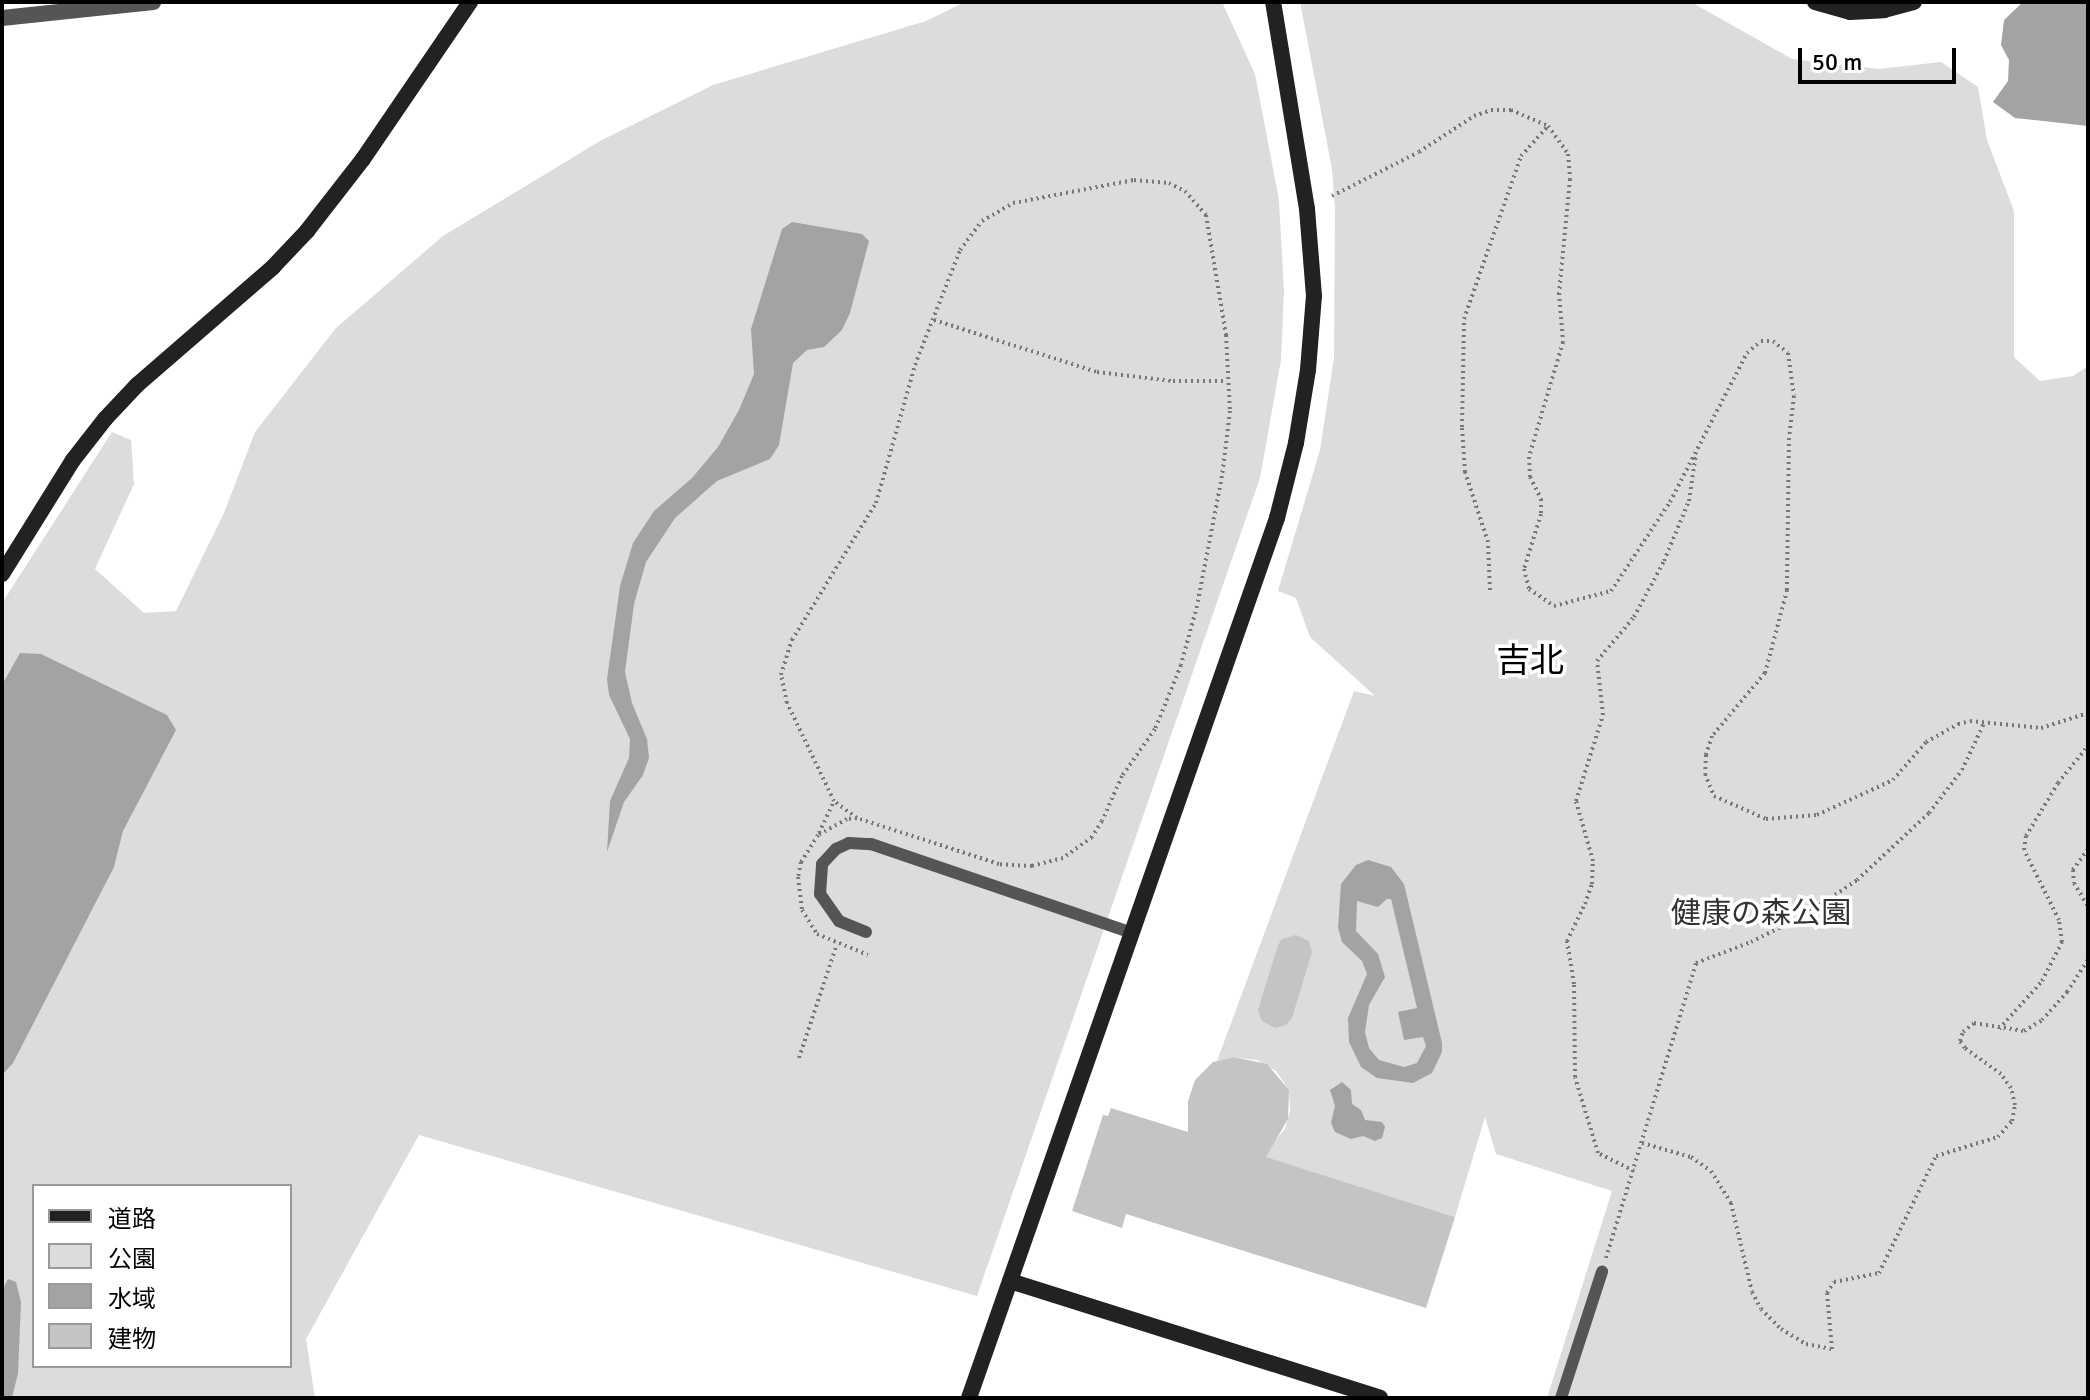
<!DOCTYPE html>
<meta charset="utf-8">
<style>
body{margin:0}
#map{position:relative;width:2090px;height:1400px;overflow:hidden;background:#fff;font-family:Signika,"Noto Sans JP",sans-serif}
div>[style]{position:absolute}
.green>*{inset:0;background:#dcdcdc}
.water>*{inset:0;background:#a3a3a3}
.building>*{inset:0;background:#c4c4c4}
.path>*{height:4px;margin-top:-2px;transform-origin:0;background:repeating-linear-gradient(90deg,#777 0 2px,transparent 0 6px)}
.lane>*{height:12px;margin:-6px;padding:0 6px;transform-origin:6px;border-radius:6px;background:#555}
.street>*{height:16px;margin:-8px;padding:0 8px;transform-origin:8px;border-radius:8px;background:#555}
.secondary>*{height:16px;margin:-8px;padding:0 8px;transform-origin:8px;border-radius:8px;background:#222}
span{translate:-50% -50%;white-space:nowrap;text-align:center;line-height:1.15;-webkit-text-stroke:7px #fff;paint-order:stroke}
.park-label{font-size:30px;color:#333}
.quarter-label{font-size:34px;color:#000}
.frame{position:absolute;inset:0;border:4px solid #000;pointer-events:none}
.legend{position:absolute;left:32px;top:1184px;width:260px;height:184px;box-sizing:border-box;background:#fff;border:2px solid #999;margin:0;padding:10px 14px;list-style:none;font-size:24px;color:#000}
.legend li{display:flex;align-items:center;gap:16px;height:40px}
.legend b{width:40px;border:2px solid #999}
.scale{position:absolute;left:1798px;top:48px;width:158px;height:36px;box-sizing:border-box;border:4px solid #000;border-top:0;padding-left:10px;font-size:24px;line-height:28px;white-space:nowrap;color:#000;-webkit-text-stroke:6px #fff;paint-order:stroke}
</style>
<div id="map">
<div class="green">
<div style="clip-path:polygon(evenodd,965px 2px,1222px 2px,1255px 74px,1279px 200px,1284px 290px,1281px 360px,1260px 478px,977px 1296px,419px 1135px,306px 1339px,315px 1398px,2px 1398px,2px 603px,112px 432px,131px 440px,134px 484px,95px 569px,144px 613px,176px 611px,224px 513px,255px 432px,336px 328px,443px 236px,600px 141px,713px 85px,926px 21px,965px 2px,34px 1186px,290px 1186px,290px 1366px,34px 1366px,34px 1186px)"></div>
<div style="clip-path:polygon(1300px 2px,1691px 2px,1792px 59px,1879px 69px,1941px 62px,1978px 87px,1987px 140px,2014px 211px,2014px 357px,2040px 381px,2073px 376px,2088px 366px,2088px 1398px,1547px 1398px,1612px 1191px,1496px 1154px,1485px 1117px,1455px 1217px,1262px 1156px,1285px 1129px,1290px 1111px,1289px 1090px,1276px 1071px,1257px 1060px,1234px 1057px,1217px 1061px,1354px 691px,1375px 696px,1310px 637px,1296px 598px,1278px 591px,1320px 450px,1334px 358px,1335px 208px,1332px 169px)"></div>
</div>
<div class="water">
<div style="clip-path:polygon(2023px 2px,2088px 2px,2088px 126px,2015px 118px,1993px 102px,2008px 81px,2009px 60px,2001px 45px,2004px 20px)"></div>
<div style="clip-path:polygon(792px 222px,862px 234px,869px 241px,850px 313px,842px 330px,824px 347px,807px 350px,793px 363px,779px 445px,770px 459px,717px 481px,675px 518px,646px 562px,634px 604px,625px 672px,632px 703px,647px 739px,649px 758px,643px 775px,624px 802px,607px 852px,610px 801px,629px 758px,630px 739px,609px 695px,607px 679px,620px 586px,633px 543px,654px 511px,692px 478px,718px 447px,739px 410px,754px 374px,751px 329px,782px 229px)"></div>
<div style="clip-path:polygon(20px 653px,41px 654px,167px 715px,176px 730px,123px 831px,114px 867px,13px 1063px,2px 1075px,2px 685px)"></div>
<div style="clip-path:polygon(evenodd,1368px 860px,1391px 867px,1404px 884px,1442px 1043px,1442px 1052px,1432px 1073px,1413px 1083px,1377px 1078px,1361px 1067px,1349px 1042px,1348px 1018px,1367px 974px,1362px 961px,1342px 942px,1338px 928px,1341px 884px,1356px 865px,1368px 860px,1387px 899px,1391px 899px,1417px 1008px,1398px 1012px,1404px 1040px,1423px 1037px,1426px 1046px,1417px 1063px,1404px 1067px,1379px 1060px,1369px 1048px,1365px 1032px,1369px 1005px,1385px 977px,1378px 954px,1356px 931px,1357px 901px,1378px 907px,1387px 899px)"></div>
<div style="clip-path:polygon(1342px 1082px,1351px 1090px,1352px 1104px,1361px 1110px,1365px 1120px,1382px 1122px,1385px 1127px,1382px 1138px,1375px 1141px,1363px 1136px,1351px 1139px,1335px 1132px,1331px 1123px,1335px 1106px,1330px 1090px)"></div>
<div style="clip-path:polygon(8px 1279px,16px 1282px,21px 1302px,18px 1373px,12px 1398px,2px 1398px,2px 1291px)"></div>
</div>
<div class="building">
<div style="clip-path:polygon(1296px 935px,1309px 941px,1312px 952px,1292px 1018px,1286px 1025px,1275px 1028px,1262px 1021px,1258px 1010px,1278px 945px,1282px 939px)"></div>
<div style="clip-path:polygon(1234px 1057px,1267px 1064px,1289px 1090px,1288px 1119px,1266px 1157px,1455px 1217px,1426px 1308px,1126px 1214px,1122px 1228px,1072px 1211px,1103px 1115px,1108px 1116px,1111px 1108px,1188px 1132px,1188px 1101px,1195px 1080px,1213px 1062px)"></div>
</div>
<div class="path">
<div style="left:1332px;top:196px;width:97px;rotate:-26.8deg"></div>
<div style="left:1419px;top:152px;width:66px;rotate:-33.2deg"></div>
<div style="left:1474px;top:116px;width:18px;rotate:-19deg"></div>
<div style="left:1491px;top:110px;width:20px"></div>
<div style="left:1511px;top:110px;width:40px;rotate:23.4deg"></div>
<div style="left:1548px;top:126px;width:34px;rotate:54deg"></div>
<div style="left:1568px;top:154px;width:25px;rotate:85deg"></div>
<div style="left:1570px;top:179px;width:115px;rotate:95.5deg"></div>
<div style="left:1559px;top:293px;width:49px;rotate:85.3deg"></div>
<div style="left:1563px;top:342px;width:120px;rotate:106.5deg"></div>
<div style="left:1529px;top:457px;width:20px;rotate:87deg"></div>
<div style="left:1530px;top:477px;width:25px;rotate:63deg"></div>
<div style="left:1541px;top:499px;width:15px;rotate:90deg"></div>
<div style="left:1541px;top:514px;width:58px;rotate:107.2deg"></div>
<div style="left:1524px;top:569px;width:21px;rotate:76deg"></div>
<div style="left:1529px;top:589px;width:30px;rotate:34deg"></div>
<div style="left:1554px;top:606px;width:59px;rotate:-14.7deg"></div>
<div style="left:1611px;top:591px;width:107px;rotate:-56.5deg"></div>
<div style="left:1670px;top:502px;width:168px;rotate:-62.7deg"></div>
<div style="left:1747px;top:353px;width:18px;rotate:-41deg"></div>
<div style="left:1761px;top:341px;width:12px"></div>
<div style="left:1773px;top:341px;width:19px;rotate:39deg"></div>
<div style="left:1788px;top:353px;width:43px;rotate:82.1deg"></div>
<div style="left:1794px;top:396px;width:42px;rotate:96.8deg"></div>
<div style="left:1789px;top:438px;width:152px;rotate:90.8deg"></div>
<div style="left:1787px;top:590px;width:86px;rotate:104.8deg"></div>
<div style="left:1765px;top:673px;width:82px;rotate:130.1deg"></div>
<div style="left:1712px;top:736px;width:20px;rotate:108deg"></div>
<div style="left:1706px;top:755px;width:19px;rotate:93deg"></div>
<div style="left:1705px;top:774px;width:24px;rotate:68deg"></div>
<div style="left:1714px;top:796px;width:57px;rotate:23.9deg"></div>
<div style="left:1766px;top:819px;width:51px;rotate:-4.5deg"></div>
<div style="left:1817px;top:815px;width:84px;rotate:-24.7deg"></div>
<div style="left:1893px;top:780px;width:50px;rotate:-49deg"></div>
<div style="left:1926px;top:742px;width:37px;rotate:-29deg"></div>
<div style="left:1958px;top:724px;width:12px;rotate:-14deg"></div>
<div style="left:1970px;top:721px;width:71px;rotate:5.6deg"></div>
<div style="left:2041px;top:728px;width:49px;rotate:-17.7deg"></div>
<div style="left:934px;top:320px;width:171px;rotate:17.7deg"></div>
<div style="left:1097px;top:372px;width:77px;rotate:6.8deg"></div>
<div style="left:1173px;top:381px;width:54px"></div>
<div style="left:1490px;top:590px;width:48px;rotate:-92.4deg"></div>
<div style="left:1488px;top:542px;width:74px;rotate:-108.2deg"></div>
<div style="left:1465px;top:472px;width:45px;rotate:-93.8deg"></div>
<div style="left:1462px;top:427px;width:108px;rotate:-88.9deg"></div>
<div style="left:1464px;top:319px;width:173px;rotate:-70.7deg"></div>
<div style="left:1521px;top:156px;width:40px;rotate:-48deg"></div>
<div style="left:857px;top:818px;width:29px;rotate:-144deg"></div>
<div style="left:834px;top:801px;width:109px;rotate:-115.6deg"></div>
<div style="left:787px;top:703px;width:29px;rotate:-102deg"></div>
<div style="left:781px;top:675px;width:37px;rotate:-73deg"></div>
<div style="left:792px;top:640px;width:161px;rotate:-58.5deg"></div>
<div style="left:876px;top:503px;width:143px;rotate:-74.2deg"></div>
<div style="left:915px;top:365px;width:123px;rotate:-68.6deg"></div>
<div style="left:960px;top:250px;width:36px;rotate:-53deg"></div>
<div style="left:982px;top:221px;width:36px;rotate:-30deg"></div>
<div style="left:1013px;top:203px;width:123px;rotate:-10.8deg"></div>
<div style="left:1134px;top:180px;width:35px;rotate:5deg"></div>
<div style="left:1169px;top:183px;width:18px;rotate:27deg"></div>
<div style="left:1185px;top:191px;width:32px;rotate:49deg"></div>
<div style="left:1206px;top:215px;width:122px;rotate:80.5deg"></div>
<div style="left:1226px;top:335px;width:76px;rotate:87deg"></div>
<div style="left:1230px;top:411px;width:65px;rotate:97deg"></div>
<div style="left:1222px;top:476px;width:132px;rotate:100.9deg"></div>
<div style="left:1197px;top:606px;width:61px;rotate:105.2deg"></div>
<div style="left:1181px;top:665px;width:69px;rotate:112.1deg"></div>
<div style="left:1155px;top:729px;width:57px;rotate:125.1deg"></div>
<div style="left:1122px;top:776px;width:49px;rotate:114deg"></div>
<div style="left:1102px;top:821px;width:19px;rotate:122deg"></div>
<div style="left:1092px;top:837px;width:36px;rotate:144deg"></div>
<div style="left:1063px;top:858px;width:32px;rotate:166deg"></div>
<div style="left:1032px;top:866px;width:33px;rotate:-177deg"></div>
<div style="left:999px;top:864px;width:149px;rotate:-162.1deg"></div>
<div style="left:857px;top:818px;width:10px;rotate:174deg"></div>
<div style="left:847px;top:819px;width:33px;rotate:151deg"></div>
<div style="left:818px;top:835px;width:32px;rotate:122deg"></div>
<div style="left:801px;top:862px;width:15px;rotate:101deg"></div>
<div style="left:798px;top:877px;width:33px;rotate:83deg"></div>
<div style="left:802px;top:910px;width:28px;rotate:58deg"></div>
<div style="left:817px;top:934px;width:55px;rotate:22.4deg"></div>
<div style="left:819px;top:833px;width:35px;rotate:-65deg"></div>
<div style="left:2088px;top:849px;width:26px;rotate:126deg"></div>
<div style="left:2073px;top:870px;width:13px;rotate:86deg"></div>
<div style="left:2074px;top:883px;width:27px;rotate:59deg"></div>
<div style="left:1999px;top:1029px;width:64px;rotate:-48.1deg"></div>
<div style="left:2042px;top:981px;width:44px;rotate:-62.9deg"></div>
<div style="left:2062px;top:942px;width:22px;rotate:-98deg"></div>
<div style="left:2059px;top:920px;width:78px;rotate:-116.6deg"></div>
<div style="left:2024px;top:850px;width:14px;rotate:-82deg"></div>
<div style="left:2026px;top:836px;width:62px;rotate:-58.9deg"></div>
<div style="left:2058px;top:783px;width:48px;rotate:-51deg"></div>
<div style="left:799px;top:1058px;width:120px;rotate:-71.6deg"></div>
<div style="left:1642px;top:1143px;width:51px;rotate:15.9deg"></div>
<div style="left:1691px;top:1157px;width:24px;rotate:35deg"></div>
<div style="left:1711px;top:1171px;width:38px;rotate:58deg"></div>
<div style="left:1731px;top:1203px;width:91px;rotate:76.7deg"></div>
<div style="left:1752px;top:1292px;width:19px;rotate:62deg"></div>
<div style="left:1761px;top:1309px;width:28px;rotate:45deg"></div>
<div style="left:1781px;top:1329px;width:29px;rotate:31deg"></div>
<div style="left:1806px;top:1344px;width:26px;rotate:11deg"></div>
<div style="left:1832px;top:1349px;width:56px;rotate:-95.1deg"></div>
<div style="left:1827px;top:1293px;width:13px;rotate:-58deg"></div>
<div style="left:1834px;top:1282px;width:46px;rotate:-11.3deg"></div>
<div style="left:1879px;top:1273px;width:130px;rotate:-64deg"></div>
<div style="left:1936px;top:1156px;width:65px;rotate:-17deg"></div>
<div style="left:1998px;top:1137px;width:21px;rotate:-49deg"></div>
<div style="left:2012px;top:1121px;width:16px;rotate:-79deg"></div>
<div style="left:2015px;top:1105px;width:17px;rotate:-103deg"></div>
<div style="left:2011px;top:1088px;width:17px;rotate:-126deg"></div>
<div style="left:2001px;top:1074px;width:44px;rotate:-144.2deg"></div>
<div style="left:1965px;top:1048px;width:9px;rotate:-126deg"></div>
<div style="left:1960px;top:1041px;width:9px;rotate:-72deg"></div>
<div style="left:1963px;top:1032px;width:14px;rotate:-39deg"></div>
<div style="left:1974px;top:1023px;width:51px;rotate:9.1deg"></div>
<div style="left:2024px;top:1031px;width:21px;rotate:-31deg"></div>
<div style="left:2042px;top:1020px;width:38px;rotate:-48deg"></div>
<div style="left:2067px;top:992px;width:38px;rotate:-57deg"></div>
<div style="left:1634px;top:1171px;width:40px;rotate:-153.4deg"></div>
<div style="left:1598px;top:1153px;width:79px;rotate:-106.8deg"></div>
<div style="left:1575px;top:1077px;width:93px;rotate:-90.6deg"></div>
<div style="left:1574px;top:984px;width:44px;rotate:-99.2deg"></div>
<div style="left:1567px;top:941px;width:41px;rotate:-64.1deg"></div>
<div style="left:1585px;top:904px;width:21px;rotate:-71deg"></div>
<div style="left:1592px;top:884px;width:23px;rotate:-88deg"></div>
<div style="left:1593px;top:861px;width:62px;rotate:-105.8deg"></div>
<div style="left:1576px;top:801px;width:90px;rotate:-72.6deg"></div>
<div style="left:1603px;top:715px;width:54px;rotate:-96.3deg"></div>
<div style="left:1597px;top:661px;width:57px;rotate:-49.9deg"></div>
<div style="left:1634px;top:617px;width:64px;rotate:-61.8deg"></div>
<div style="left:1664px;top:561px;width:65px;rotate:-67.4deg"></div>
<div style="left:1689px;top:501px;width:49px;rotate:-81.7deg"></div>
<div style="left:1606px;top:1258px;width:308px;rotate:-73deg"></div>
<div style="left:1696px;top:963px;width:59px;rotate:-20.9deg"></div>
<div style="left:1751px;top:942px;width:60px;rotate:-26.6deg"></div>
<div style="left:1805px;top:915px;width:63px;rotate:-33.9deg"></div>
<div style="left:1857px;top:880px;width:98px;rotate:-42.9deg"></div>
<div style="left:1929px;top:813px;width:54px;rotate:-52.5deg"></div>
<div style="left:1962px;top:770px;width:52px;rotate:-64.9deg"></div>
</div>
<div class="lane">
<div style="left:866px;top:932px;width:29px;rotate:-158deg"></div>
<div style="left:839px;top:921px;width:33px;rotate:-125deg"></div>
<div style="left:820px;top:894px;width:30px;rotate:-86deg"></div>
<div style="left:822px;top:864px;width:21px;rotate:-47deg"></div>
<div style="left:836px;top:849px;width:14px;rotate:-25deg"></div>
<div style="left:849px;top:843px;width:22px;rotate:3deg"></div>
<div style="left:871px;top:844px;width:276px;rotate:18.8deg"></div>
<div style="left:1561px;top:1398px;width:133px;rotate:-72deg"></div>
</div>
<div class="street">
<div style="left:2px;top:18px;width:152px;rotate:-6deg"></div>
</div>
<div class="secondary">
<div style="left:1815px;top:2px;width:36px;rotate:16deg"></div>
<div style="left:1850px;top:12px;width:34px;rotate:-3deg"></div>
<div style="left:1884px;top:10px;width:31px;rotate:-15deg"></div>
<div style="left:2px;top:574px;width:134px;rotate:-58.1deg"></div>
<div style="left:73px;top:460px;width:52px;rotate:-52deg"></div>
<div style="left:105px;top:419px;width:47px;rotate:-46.7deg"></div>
<div style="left:137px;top:385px;width:180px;rotate:-40.9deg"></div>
<div style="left:273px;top:267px;width:50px;rotate:-46.6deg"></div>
<div style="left:307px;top:231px;width:91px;rotate:-52.1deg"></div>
<div style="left:363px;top:159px;width:190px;rotate:-55.7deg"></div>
<div style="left:1010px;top:1281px;width:388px;rotate:17.5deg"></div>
<div style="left:969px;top:1398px;width:932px;rotate:-70.71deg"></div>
<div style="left:1277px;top:518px;width:77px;rotate:-75.8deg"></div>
<div style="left:1296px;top:443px;width:74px;rotate:-80.7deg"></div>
<div style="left:1308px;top:370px;width:74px;rotate:-85.4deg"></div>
<div style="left:1314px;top:296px;width:87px;rotate:-94.6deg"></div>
<div style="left:1307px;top:209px;width:210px;rotate:-99.3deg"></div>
</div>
<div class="park-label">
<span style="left:1761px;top:914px">健康の森公園</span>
</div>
<div class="quarter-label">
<span style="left:1530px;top:662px">吉北</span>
</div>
<div class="frame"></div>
<ul class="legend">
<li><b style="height:10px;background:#222"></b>道路</li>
<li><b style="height:22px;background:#dcdcdc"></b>公園</li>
<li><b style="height:22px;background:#a3a3a3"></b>水域</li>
<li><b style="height:22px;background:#c4c4c4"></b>建物</li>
</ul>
<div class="scale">50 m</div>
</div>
